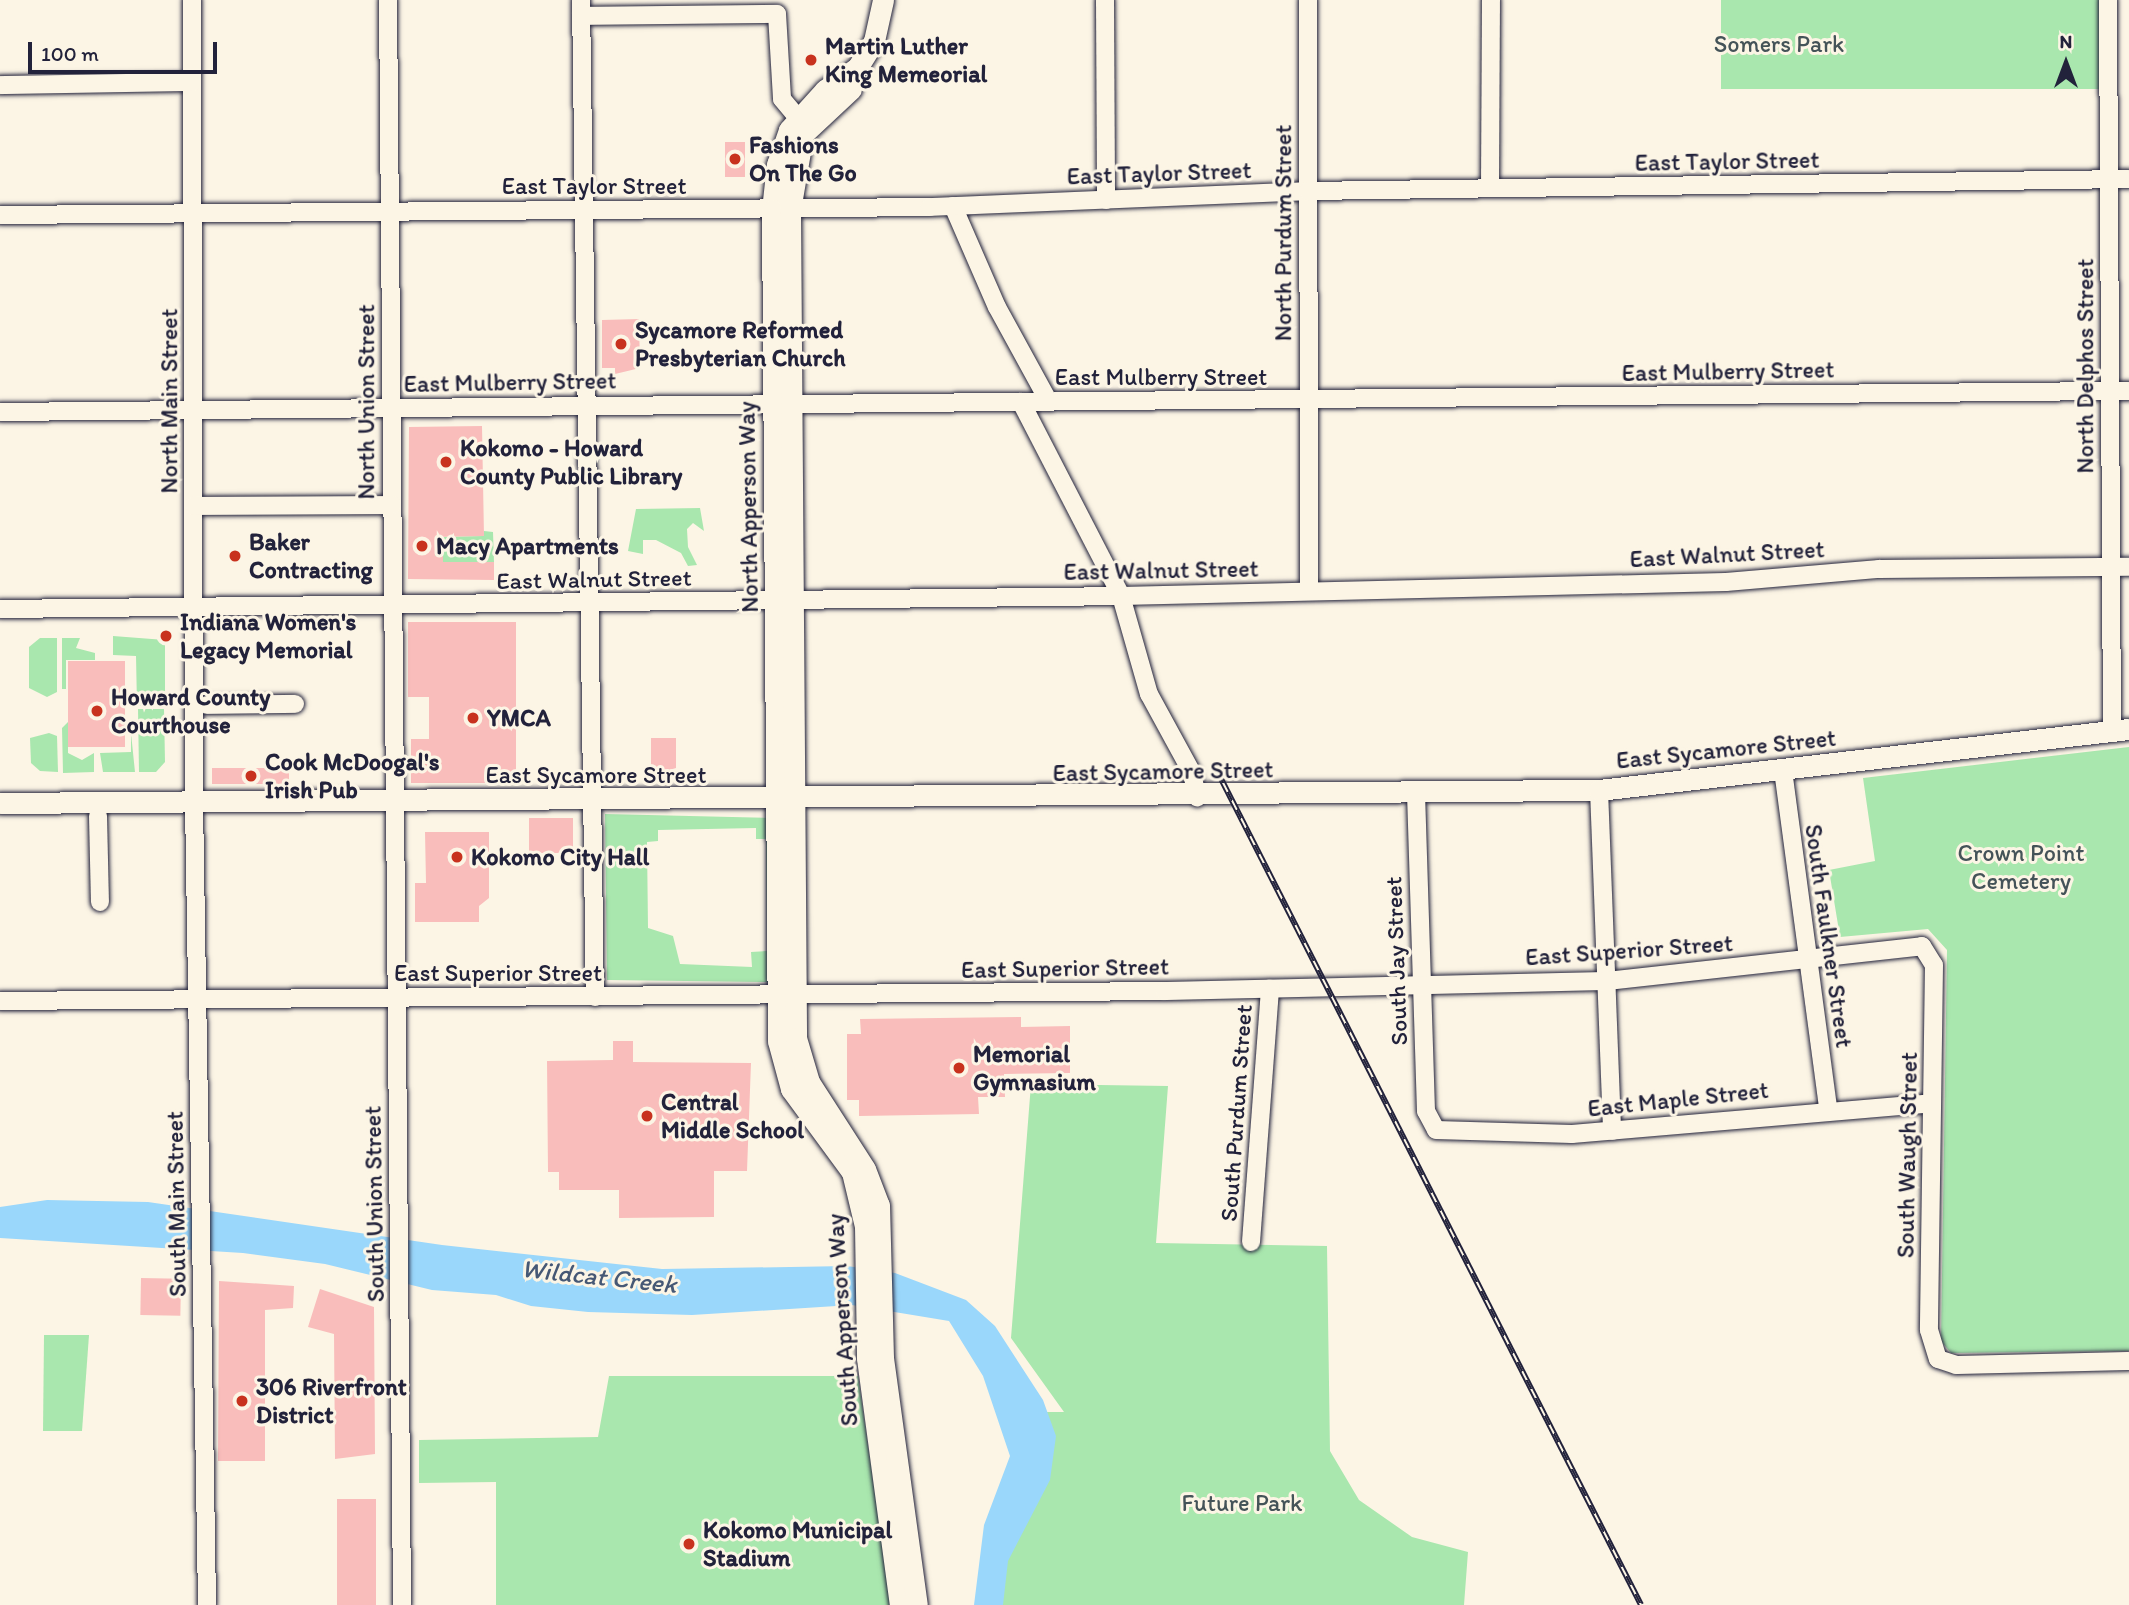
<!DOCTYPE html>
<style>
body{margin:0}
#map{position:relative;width:2129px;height:1605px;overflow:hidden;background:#fcf5e5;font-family:Itim,sans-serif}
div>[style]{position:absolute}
.green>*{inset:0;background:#a9e7ae;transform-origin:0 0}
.water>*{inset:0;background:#9ad7fb}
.building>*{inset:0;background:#f9bdbb;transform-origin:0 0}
.roads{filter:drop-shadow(0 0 2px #22223b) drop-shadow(0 0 2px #22223b)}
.minor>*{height:18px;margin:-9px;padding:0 9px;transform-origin:9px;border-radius:9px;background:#fcf5e5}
.major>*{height:21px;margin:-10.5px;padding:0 10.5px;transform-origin:10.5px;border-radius:10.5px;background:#fcf5e5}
.rail>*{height:6px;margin-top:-3px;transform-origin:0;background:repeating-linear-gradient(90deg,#fcf5e5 0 10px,#22223b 0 20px);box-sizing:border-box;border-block:2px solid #22223b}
.dots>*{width:19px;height:19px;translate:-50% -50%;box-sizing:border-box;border:4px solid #fcf5e5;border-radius:50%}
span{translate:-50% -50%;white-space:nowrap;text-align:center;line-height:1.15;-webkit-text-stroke:6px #fcf5e5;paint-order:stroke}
.park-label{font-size:24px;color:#445358}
.poi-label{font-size:24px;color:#22223b;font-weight:700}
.left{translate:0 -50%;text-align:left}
.street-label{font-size:24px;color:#22223b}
.water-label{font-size:26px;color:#465875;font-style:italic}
.north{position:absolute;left:2031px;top:28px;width:70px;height:70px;-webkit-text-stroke:5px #fcf5e5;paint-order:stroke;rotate:0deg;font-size:19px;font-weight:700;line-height:28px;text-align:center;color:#22223b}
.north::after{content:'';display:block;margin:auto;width:24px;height:32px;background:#22223b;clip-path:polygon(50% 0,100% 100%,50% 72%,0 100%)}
.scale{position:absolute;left:28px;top:42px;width:189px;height:32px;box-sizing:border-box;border:4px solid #22223b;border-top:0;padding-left:9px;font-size:21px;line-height:24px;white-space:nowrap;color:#22223b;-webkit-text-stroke:5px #fcf5e5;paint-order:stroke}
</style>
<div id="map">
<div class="green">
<div style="left:1721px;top:0;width:387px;height:89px"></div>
<div style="clip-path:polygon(700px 508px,704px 531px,693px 523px,687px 529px,688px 547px,697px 565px,688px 566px,681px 553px,656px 540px,643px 540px,643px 554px,628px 551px,636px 509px)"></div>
<div style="clip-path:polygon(484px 531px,493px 532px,494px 562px,443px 562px,443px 556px,435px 556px,435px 537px,483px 536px)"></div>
<div style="clip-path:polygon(113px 636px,165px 640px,165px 705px,137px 706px,136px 656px,113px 655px)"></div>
<div style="clip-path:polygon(40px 638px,57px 638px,57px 692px,47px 697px,29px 688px,29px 647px)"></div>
<div style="clip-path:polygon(62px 638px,80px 638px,76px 648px,95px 653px,95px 660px,66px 660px,66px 689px,62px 689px)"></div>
<div style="clip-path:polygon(138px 709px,164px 709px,165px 762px,156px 772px,139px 772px)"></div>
<div style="clip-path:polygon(68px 722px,68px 753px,82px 760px,94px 753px,94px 772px,63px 773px,62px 728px)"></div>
<div style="clip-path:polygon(49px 733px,57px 736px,58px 772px,40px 771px,31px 763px,30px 738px)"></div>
<div style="clip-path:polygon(131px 733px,135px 772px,103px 772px,100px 753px,131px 752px)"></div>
<div style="clip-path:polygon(2129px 747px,2129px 1351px,1951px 1353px,1941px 1341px,1947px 950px,1928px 929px,1840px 937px,1829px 870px,1875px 861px,1863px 778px)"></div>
<div style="clip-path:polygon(evenodd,605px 814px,771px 818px,771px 982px,607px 980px,605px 814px,756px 828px,756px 839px,766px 839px,767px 951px,751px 952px,752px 967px,680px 964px,673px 936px,648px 928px,647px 842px,658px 841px,658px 830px,756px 828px)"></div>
<div style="clip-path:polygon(1031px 1084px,1168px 1086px,1156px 1243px,1327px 1246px,1330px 1451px,1359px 1500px,1412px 1537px,1468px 1552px,1464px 1605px,992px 1605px,1030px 1412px,1064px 1412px,1011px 1338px)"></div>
<div style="clip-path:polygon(44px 1335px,89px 1335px,82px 1431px,43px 1431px)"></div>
<div style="clip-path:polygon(609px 1376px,858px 1376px,891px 1605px,496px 1605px,496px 1482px,419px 1483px,419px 1440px,598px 1437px)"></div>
</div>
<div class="water">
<div style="clip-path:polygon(47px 1200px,148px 1202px,442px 1245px,662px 1269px,847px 1266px,895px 1273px,966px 1300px,995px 1326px,1043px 1400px,1056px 1436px,1050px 1480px,1008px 1561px,1003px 1605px,974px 1605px,984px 1525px,1010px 1456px,983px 1376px,949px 1321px,852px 1305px,692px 1315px,588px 1312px,531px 1306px,496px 1295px,432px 1290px,325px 1264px,243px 1253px,0 1238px,0 1207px)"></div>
</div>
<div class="building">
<div style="left:725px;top:142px;width:20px;height:35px"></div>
<div style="clip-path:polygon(639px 319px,640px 368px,615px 374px,615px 368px,602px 368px,602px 320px)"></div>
<div style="clip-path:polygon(482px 426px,484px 536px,435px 537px,435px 556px,443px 556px,443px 562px,494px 562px,494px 580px,408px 579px,409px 427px)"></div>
<div style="clip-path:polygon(408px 622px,516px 622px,516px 783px,411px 783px,411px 739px,429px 739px,429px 697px,408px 697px)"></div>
<div style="left:125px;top:661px;width:86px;height:57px;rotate:90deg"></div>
<div style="clip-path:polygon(651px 738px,676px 738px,676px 768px,659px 773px,651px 769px)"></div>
<div style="left:212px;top:768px;width:77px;height:16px"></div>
<div style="left:529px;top:818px;width:44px;height:35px"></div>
<div style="clip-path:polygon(425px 832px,489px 832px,489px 898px,479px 906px,479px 922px,415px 922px,415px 883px,426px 883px)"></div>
<div style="clip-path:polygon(1021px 1017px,1021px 1027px,1070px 1026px,1070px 1073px,1004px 1074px,1005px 1097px,978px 1097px,979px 1114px,859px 1116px,859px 1100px,847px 1100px,847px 1034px,861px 1034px,860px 1019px)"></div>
<div style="clip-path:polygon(613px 1041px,633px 1041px,633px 1062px,751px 1063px,747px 1171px,714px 1171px,714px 1217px,619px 1218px,619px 1190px,559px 1190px,559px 1172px,548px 1172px,547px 1061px,613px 1060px)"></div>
<div style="left:141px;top:1278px;width:40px;height:37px;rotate:1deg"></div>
<div style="clip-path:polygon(219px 1281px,294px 1286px,293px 1308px,265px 1310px,265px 1461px,218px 1461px)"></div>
<div style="clip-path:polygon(320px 1289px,374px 1307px,375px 1454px,335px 1459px,334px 1334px,308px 1327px)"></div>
<div style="left:337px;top:1499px;width:39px;height:106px"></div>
</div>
<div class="roads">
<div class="minor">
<div style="left:192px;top:0;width:802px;rotate:89.86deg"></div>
<div style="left:194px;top:802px;width:803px;rotate:89.07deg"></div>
<div style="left:388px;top:0;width:1605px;rotate:89.5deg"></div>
<div style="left:581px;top:0;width:997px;rotate:89.2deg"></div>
<div style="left:1105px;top:0;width:200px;rotate:89.7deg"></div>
<div style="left:1308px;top:0;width:591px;rotate:89.9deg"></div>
<div style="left:2108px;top:0;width:731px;rotate:89.69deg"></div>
<div style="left:581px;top:16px;width:196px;rotate:-0.6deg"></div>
<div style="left:777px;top:14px;width:85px;rotate:86.6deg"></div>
<div style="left:782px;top:99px;width:39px;rotate:50deg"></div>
<div style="left:0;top:85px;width:192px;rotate:-0.9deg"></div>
<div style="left:1490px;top:187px;width:187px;rotate:-89.7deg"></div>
<div style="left:953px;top:206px;width:110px;rotate:66.5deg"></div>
<div style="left:997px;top:307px;width:108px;rotate:61.3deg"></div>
<div style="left:0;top:215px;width:930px;rotate:-0.49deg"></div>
<div style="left:930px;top:207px;width:378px;rotate:-2.4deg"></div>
<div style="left:1308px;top:191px;width:821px;rotate:-0.84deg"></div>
<div style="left:1021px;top:402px;width:218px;rotate:62.7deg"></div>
<div style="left:1121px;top:596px;width:102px;rotate:74.1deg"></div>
<div style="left:1149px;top:694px;width:90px;rotate:61.4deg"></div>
<div style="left:1192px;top:773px;width:25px;rotate:78deg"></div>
<div style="left:0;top:412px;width:2129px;rotate:-0.57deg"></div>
<div style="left:194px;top:506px;width:198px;rotate:-0.3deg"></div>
<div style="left:0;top:609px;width:1121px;rotate:-0.66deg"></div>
<div style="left:1121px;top:596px;width:605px;rotate:-1.33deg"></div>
<div style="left:1726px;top:582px;width:154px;rotate:-4.9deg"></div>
<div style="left:1879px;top:569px;width:250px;rotate:-0.5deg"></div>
<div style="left:207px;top:705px;width:88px;rotate:-0.7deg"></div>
<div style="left:1783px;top:770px;width:342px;rotate:82.4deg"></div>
<div style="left:1599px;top:790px;width:341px;rotate:87.8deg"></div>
<div style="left:1416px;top:793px;width:318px;rotate:88.2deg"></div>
<div style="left:1426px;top:1111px;width:21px;rotate:62deg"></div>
<div style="left:1436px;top:1130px;width:136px;rotate:1.7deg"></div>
<div style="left:1572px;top:1134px;width:361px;rotate:-4.9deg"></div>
<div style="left:98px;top:816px;width:86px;rotate:88.7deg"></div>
<div style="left:0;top:1001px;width:1165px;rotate:-0.49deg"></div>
<div style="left:1165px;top:991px;width:442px;rotate:-1.3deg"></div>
<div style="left:1607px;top:981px;width:317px;rotate:-6.3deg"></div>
<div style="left:1922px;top:946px;width:22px;rotate:58deg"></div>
<div style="left:1934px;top:965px;width:365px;rotate:90.8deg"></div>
<div style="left:1929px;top:1330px;width:30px;rotate:73deg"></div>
<div style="left:1938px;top:1359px;width:19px;rotate:18deg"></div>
<div style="left:1956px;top:1365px;width:173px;rotate:-1.3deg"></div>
<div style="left:1251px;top:1242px;width:254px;rotate:-85.7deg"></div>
</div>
<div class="major">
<div style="left:883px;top:0;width:42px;rotate:102.4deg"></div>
<div style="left:874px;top:41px;width:31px;rotate:122deg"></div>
<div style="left:858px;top:67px;width:40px;rotate:145.1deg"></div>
<div style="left:825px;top:90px;width:54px;rotate:132deg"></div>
<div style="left:789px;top:130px;width:36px;rotate:109deg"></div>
<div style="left:777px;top:164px;width:46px;rotate:96.2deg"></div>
<div style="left:772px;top:210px;width:831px;rotate:89.59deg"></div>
<div style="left:778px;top:1041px;width:50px;rotate:74.8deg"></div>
<div style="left:791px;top:1089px;width:103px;rotate:53.7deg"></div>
<div style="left:852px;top:1172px;width:56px;rotate:76.5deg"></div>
<div style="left:865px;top:1226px;width:132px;rotate:89.1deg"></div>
<div style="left:867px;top:1358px;width:249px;rotate:82.4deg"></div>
<div style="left:851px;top:89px;width:66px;rotate:136.8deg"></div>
<div style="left:803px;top:134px;width:77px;rotate:99.7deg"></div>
<div style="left:790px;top:210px;width:828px;rotate:89.58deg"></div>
<div style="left:796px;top:1038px;width:46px;rotate:73.5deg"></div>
<div style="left:809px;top:1082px;width:103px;rotate:57.2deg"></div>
<div style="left:865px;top:1169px;width:39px;rotate:69deg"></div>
<div style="left:879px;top:1205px;width:153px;rotate:88.5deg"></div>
<div style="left:883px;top:1358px;width:249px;rotate:82.2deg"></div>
<div style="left:0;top:803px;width:1599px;rotate:-0.47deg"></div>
<div style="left:1599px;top:790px;width:533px;rotate:-6.57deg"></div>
</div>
</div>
<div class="rail">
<div style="left:1214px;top:765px;width:942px;rotate:63.05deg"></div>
</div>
<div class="dots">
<div style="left:811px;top:60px;background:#c8321e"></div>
<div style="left:735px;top:159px;background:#c8321e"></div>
<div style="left:621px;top:344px;background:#c8321e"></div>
<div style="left:446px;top:462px;background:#c8321e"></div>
<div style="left:422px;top:546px;background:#c8321e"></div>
<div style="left:235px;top:556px;background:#c8321e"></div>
<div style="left:166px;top:636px;background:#c8321e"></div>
<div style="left:97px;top:711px;background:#c8321e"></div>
<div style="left:473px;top:718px;background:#c8321e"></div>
<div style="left:251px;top:776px;background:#c8321e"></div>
<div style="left:457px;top:857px;background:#c8321e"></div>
<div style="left:959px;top:1068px;background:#c8321e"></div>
<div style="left:647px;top:1116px;background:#c8321e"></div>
<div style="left:242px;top:1401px;background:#c8321e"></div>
<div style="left:689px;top:1544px;background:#c8321e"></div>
</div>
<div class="park-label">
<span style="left:1779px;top:44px">Somers Park</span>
<span style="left:2021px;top:867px">Crown Point<br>Cemetery</span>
<span style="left:1242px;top:1503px">Future Park</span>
</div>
<div class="poi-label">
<span class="left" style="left:825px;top:60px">Martin Luther<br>King Memeorial</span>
<span class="left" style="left:749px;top:159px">Fashions<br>On The Go</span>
<span class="left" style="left:635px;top:344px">Sycamore Reformed<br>Presbyterian Church</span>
<span class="left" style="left:460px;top:462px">Kokomo - Howard<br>County Public Library</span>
<span class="left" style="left:249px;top:556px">Baker<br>Contracting</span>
<span class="left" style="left:436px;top:546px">Macy Apartments</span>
<span class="left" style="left:180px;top:636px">Indiana Women's<br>Legacy Memorial</span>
<span class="left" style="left:111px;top:711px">Howard County<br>Courthouse</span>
<span class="left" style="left:487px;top:718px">YMCA</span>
<span class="left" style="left:265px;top:776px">Cook McDoogal's<br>Irish Pub</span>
<span class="left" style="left:471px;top:857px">Kokomo City Hall</span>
<span class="left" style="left:973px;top:1068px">Memorial<br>Gymnasium</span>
<span class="left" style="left:661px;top:1116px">Central<br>Middle School</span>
<span class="left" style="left:256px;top:1401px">306 Riverfront<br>District</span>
<span class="left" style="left:703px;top:1544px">Kokomo Municipal<br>Stadium</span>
</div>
<div class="street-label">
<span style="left:1727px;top:161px;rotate:-1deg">East Taylor Street</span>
<span style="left:1159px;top:173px;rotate:-2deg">East Taylor Street</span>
<span style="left:594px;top:186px">East Taylor Street</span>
<span style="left:1283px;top:233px;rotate:-90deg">North Purdum Street</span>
<span style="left:2085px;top:366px;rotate:-90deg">North Delphos Street</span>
<span style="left:1728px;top:371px;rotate:-1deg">East Mulberry Street</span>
<span style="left:1161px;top:377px">East Mulberry Street</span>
<span style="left:510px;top:382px;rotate:-1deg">East Mulberry Street</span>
<span style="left:169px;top:401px;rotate:-90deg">North Main Street</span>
<span style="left:366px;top:402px;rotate:-90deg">North Union Street</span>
<span style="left:748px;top:507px;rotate:-91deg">North Apperson Way</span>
<span style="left:1727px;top:554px;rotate:-3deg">East Walnut Street</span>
<span style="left:1161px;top:570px;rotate:-1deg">East Walnut Street</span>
<span style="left:594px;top:579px;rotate:-1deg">East Walnut Street</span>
<span style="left:1726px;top:749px;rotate:-6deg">East Sycamore Street</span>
<span style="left:1163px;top:771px;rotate:-1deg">East Sycamore Street</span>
<span style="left:596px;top:775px">East Sycamore Street</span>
<span style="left:1829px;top:936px;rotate:82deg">South Faulkner Street</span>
<span style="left:1629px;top:950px;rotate:-4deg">East Superior Street</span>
<span style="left:1396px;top:961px;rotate:-92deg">South Jay Street</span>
<span style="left:1065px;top:968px;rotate:-1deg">East Superior Street</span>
<span style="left:498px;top:973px">East Superior Street</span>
<span style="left:1678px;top:1099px;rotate:-6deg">East Maple Street</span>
<span style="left:1236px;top:1113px;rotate:-86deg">South Purdum Street</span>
<span style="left:1907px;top:1155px;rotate:-89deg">South Waugh Street</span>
<span style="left:176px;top:1204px;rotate:-91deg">South Main Street</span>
<span style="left:374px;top:1204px;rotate:-91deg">South Union Street</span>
<span style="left:842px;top:1320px;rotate:-94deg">South Apperson Way</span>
</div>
<div class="water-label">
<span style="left:599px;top:1277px;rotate:6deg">Wildcat Creek</span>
</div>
<div class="north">N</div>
<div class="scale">100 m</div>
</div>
